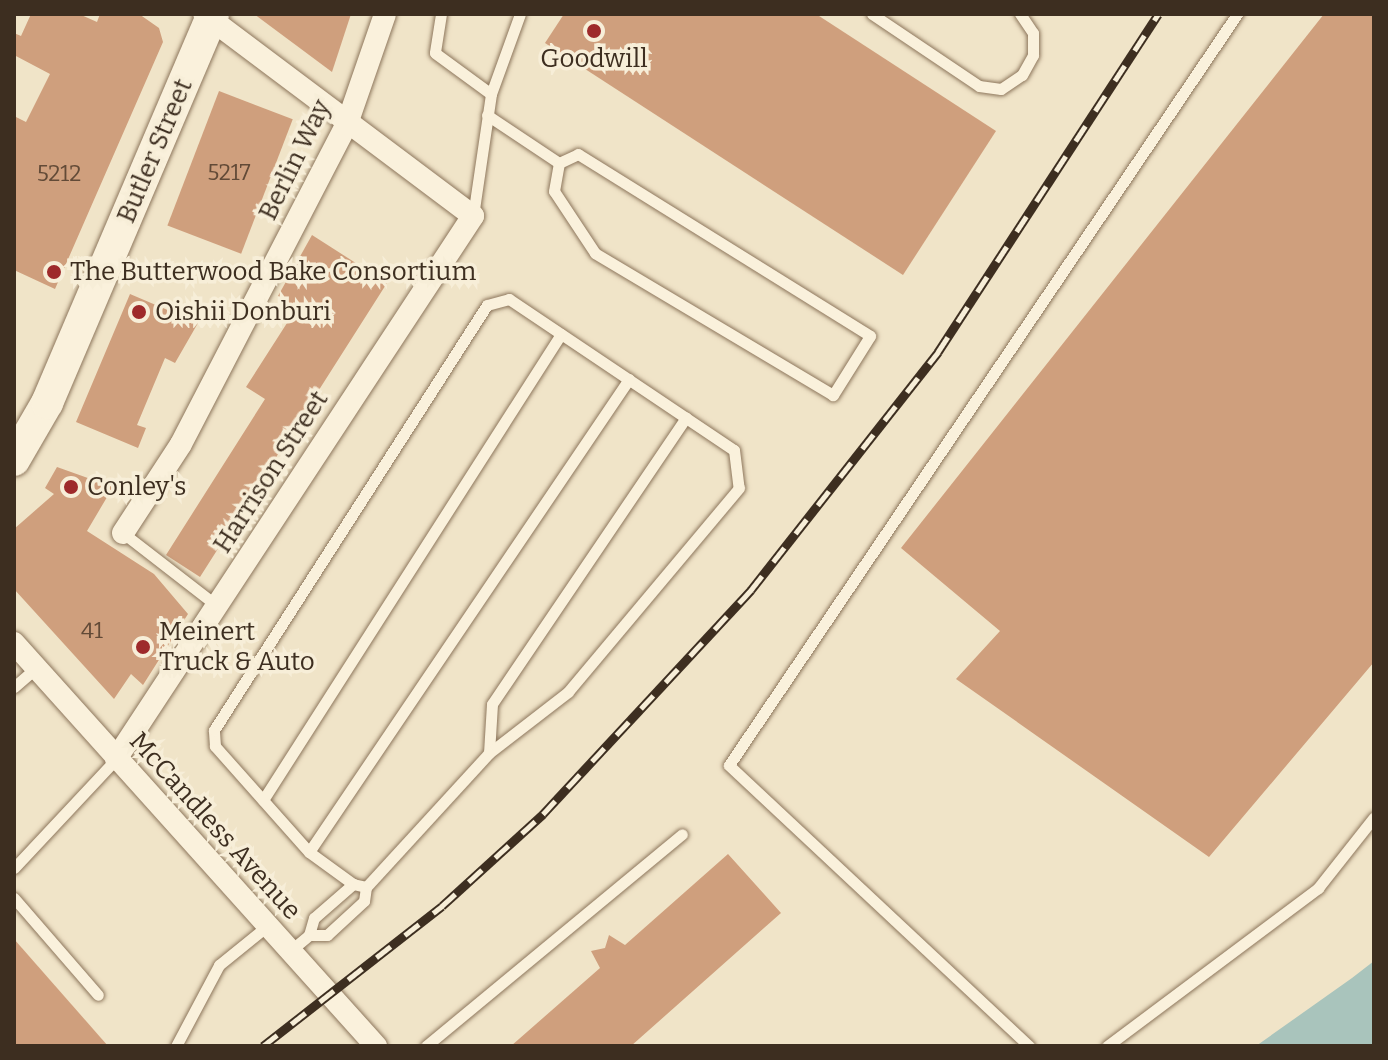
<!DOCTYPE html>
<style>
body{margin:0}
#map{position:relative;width:1388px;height:1060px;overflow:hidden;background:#f0e4c8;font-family:Bitter,serif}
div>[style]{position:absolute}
.water>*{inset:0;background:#a9c4bc}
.building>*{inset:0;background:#cf9f7d;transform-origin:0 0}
.roads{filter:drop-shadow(0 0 2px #8d765c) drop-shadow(0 0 2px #8d765c)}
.lane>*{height:11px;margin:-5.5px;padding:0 5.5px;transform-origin:5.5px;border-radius:5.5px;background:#faf1dc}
.street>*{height:22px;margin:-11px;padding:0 11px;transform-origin:11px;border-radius:11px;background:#faf1dc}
.secondary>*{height:32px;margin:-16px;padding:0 16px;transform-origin:16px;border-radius:16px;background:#faf1dc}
.rail>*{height:9px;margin-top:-4.5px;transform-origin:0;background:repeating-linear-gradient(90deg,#f7eed8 0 18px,#3d2e20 0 36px);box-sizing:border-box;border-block:2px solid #3d2e20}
.dots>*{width:22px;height:22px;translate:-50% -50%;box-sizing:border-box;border:4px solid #f7eed8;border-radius:50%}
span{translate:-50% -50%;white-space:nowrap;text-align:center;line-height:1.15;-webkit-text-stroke:7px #f7eed8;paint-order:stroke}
.number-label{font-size:22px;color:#624a37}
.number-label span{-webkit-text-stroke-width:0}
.poi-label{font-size:26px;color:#3d2e20}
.left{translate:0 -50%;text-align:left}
.street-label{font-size:26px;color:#3d2e20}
.frame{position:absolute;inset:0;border:16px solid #3d2e20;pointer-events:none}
</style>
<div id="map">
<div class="water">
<div style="clip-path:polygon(1374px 961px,1374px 1046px,1256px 1046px,1352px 978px)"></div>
</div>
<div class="building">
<div style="clip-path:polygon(31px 14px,79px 14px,97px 22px,100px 14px,139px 14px,159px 28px,163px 42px,55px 289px,14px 270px,14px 116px,26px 122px,50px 74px,14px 55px,14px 33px,21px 36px)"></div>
<div style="clip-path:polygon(254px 14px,351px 14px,332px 72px)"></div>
<div style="clip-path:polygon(564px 14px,816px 14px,996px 131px,903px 275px,545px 43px)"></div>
<div style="clip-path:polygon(1324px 14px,1374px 14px,1374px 662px,1209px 857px,956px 679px,1000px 631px,901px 548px)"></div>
<div style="left:219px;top:91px;width:79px;height:144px;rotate:21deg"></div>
<div style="clip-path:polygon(312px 235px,387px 283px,200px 577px,166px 555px,265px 399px,246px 387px,296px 309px,278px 296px)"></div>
<div style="clip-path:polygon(130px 294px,198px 323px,175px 363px,165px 358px,137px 425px,146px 428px,138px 448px,76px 422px)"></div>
<div style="clip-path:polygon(57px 467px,113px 487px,87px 531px,154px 574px,188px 614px,143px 685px,131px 674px,114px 699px,14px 589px,14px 529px,54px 494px,45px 488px)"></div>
<div style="clip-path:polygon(728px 854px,781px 913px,631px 1046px,511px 1046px,600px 968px,591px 951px,605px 948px,609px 935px,625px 945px)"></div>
<div style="clip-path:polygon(14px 939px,108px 1046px,14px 1046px)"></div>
</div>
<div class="roads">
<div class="lane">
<div style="left:441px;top:14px;width:39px;rotate:99deg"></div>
<div style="left:435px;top:53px;width:69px;rotate:36.2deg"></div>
<div style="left:872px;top:14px;width:129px;rotate:33.9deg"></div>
<div style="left:979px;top:86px;width:22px;rotate:8deg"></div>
<div style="left:1001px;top:89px;width:25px;rotate:-34deg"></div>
<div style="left:1022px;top:75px;width:23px;rotate:-61deg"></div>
<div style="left:1033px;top:55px;width:22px;rotate:-90deg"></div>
<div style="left:1033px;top:33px;width:23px;rotate:-124deg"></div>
<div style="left:487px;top:115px;width:87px;rotate:33.7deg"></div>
<div style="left:578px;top:154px;width:344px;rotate:31.9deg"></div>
<div style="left:870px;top:336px;width:70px;rotate:122.1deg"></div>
<div style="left:833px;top:395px;width:277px;rotate:-149.2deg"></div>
<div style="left:595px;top:253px;width:74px;rotate:-123.5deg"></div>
<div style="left:554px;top:191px;width:28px;rotate:-80deg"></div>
<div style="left:559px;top:163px;width:21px;rotate:-25deg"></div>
<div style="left:473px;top:216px;width:123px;rotate:-81.6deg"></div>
<div style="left:491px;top:94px;width:85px;rotate:-70.1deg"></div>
<div style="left:123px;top:533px;width:119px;rotate:37.8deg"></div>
<div style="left:14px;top:687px;width:29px;rotate:-41deg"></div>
<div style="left:489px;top:753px;width:49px;rotate:-86.5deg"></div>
<div style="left:492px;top:704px;width:346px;rotate:-55.9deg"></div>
<div style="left:263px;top:800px;width:553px;rotate:-57.4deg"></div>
<div style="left:309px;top:852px;width:571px;rotate:-55.92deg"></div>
<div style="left:14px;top:868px;width:149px;rotate:-46.9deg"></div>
<div style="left:353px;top:884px;width:54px;rotate:-144deg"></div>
<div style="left:309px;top:852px;width:142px;rotate:-131.6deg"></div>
<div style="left:215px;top:746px;width:16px;rotate:-94deg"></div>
<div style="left:214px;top:730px;width:505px;rotate:-57.29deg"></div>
<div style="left:487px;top:305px;width:23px;rotate:-15deg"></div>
<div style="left:509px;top:299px;width:271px;rotate:33.9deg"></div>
<div style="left:734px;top:450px;width:38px;rotate:83deg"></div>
<div style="left:739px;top:488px;width:266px;rotate:130deg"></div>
<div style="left:568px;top:692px;width:100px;rotate:142.3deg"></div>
<div style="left:489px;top:753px;width:182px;rotate:132.5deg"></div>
<div style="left:14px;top:898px;width:128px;rotate:49.1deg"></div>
<div style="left:290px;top:951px;width:25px;rotate:-40deg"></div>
<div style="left:309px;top:935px;width:18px;rotate:-74deg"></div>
<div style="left:314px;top:918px;width:52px;rotate:-41.1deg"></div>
<div style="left:353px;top:884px;width:13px;rotate:13deg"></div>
<div style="left:366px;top:887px;width:14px;rotate:98deg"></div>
<div style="left:364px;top:901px;width:50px;rotate:137.4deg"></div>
<div style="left:327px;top:935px;width:18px;rotate:180deg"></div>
<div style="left:176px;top:1046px;width:92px;rotate:-62deg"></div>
<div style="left:219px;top:965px;width:62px;rotate:-39.1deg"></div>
<div style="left:426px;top:1046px;width:332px;rotate:-39.6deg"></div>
<div style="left:1029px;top:1046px;width:411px;rotate:-136.9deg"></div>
<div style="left:729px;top:765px;width:907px;rotate:-55.92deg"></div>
<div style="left:1107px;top:1046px;width:264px;rotate:-36.8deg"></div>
<div style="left:1318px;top:888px;width:90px;rotate:-51.7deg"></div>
</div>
<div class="street">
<div style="left:123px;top:533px;width:106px;rotate:-56.9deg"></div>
<div style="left:181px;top:444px;width:360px;rotate:-62.6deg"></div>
<div style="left:347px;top:124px;width:116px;rotate:-70.9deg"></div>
<div style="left:14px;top:643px;width:542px;rotate:48.07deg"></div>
<div style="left:116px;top:759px;width:650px;rotate:-56.68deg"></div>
<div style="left:473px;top:216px;width:336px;rotate:-143.1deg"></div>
</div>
<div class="secondary">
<div style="left:14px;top:460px;width:66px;rotate:-59.9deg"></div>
<div style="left:47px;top:403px;width:423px;rotate:-66.9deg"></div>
</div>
</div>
<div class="rail">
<div style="left:263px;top:1046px;width:227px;rotate:-38deg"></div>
<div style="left:442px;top:906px;width:137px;rotate:-42.3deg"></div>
<div style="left:543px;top:814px;width:306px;rotate:-47.1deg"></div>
<div style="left:751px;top:590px;width:303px;rotate:-51.8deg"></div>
<div style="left:938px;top:352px;width:403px;rotate:-56.9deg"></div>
</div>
<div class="dots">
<div style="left:594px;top:31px;background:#9e2a2b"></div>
<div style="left:54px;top:272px;background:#9e2a2b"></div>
<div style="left:139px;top:312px;background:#9e2a2b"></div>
<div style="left:71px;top:487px;background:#9e2a2b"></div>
<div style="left:143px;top:647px;background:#9e2a2b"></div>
</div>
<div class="number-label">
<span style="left:229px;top:173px">5217</span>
<span style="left:59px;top:174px">5212</span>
<span style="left:92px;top:631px">41</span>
</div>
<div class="poi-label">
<span style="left:594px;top:59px">Goodwill</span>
<span class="left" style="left:70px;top:272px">The Butterwood Bake Consortium</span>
<span class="left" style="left:155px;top:312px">Oishii Donburi</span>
<span class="left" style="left:87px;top:487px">Conley's</span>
<span class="left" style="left:159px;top:647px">Meinert<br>Truck &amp; Auto</span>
</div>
<div class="street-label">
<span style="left:155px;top:151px;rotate:-67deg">Butler Street</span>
<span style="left:295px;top:160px;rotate:-64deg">Berlin Way</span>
<span style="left:271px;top:472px;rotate:-57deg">Harrison Street</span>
<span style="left:215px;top:826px;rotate:48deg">McCandless Avenue</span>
</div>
<div class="frame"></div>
</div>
